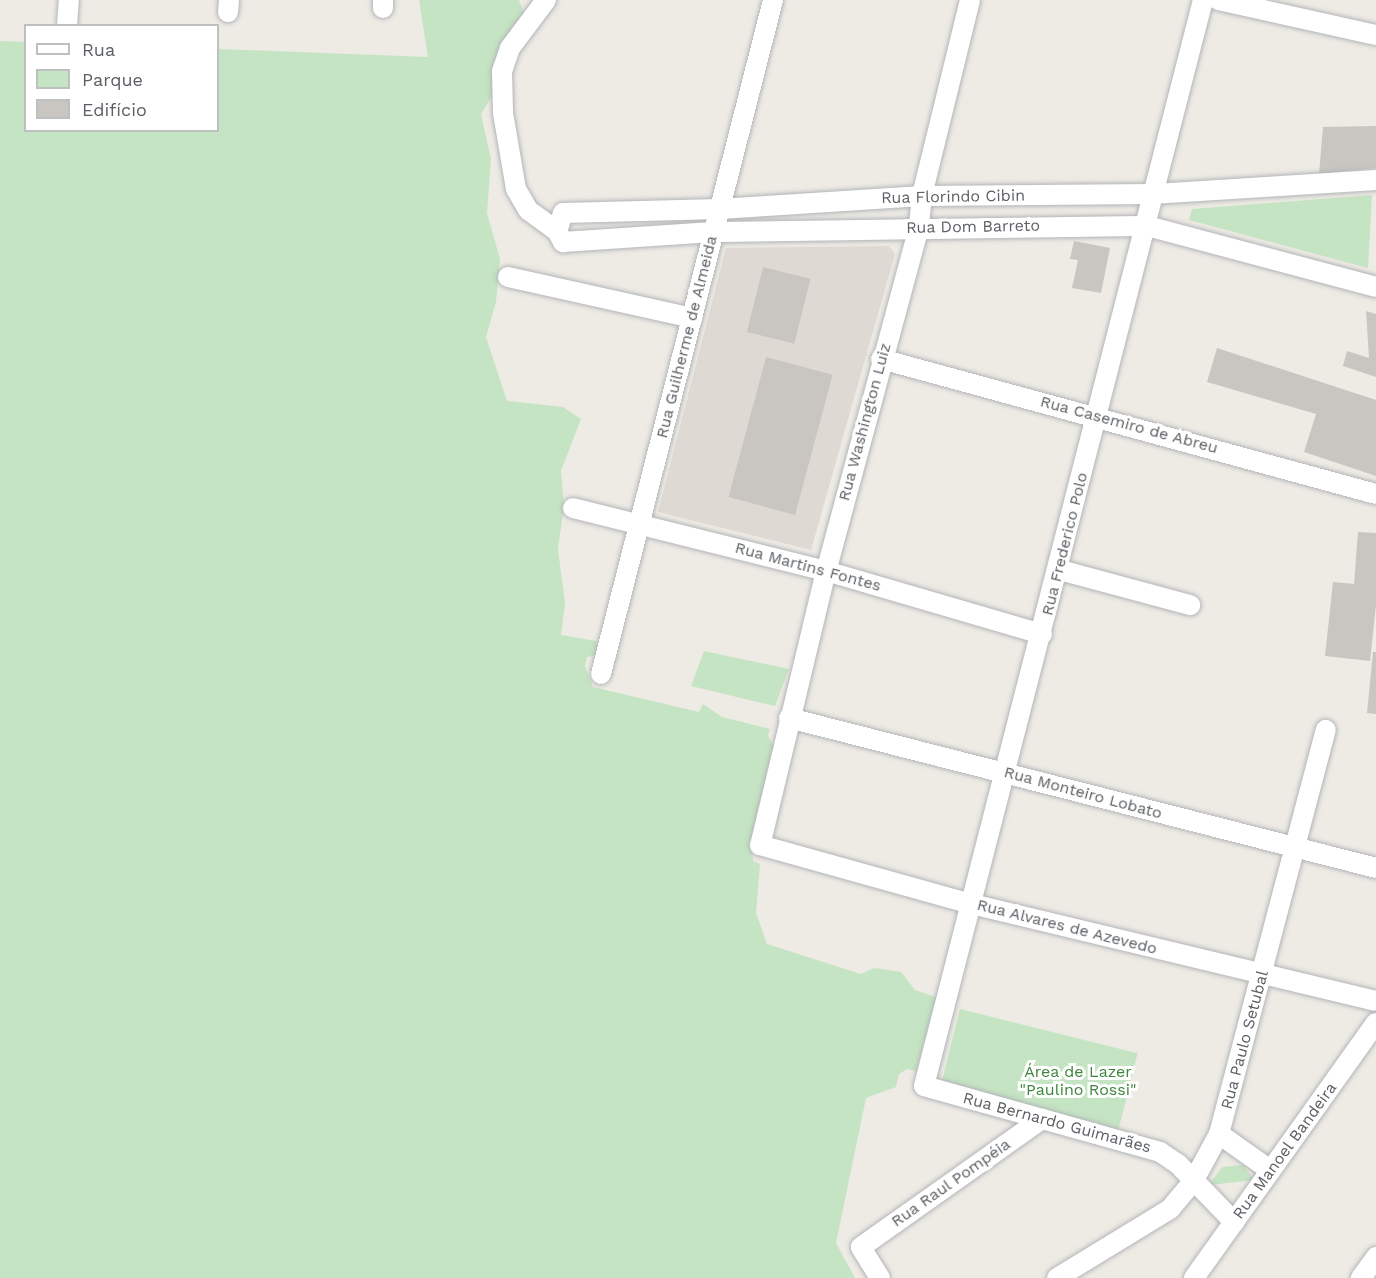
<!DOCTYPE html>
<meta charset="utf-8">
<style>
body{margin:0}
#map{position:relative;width:1376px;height:1278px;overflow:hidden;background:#eeebe5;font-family:"Work Sans",sans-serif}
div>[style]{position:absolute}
.education>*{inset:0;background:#dedad3}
.green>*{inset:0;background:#c5e4c3;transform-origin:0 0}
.building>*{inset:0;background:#c9c6c2;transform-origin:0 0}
.roads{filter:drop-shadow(0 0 2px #b2b5b8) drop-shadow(0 0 2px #b2b5b8)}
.minor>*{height:20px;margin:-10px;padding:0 10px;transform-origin:10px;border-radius:10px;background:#fff}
span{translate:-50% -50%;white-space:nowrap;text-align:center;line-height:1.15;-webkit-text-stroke:6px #fff;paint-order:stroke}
.street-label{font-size:16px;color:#5c6064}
.park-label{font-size:16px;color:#3e843c}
.legend{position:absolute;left:24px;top:24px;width:195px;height:108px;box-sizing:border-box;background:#fff;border:2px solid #bebfc1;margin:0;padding:8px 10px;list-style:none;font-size:18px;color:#5c6064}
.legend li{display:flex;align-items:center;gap:12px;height:30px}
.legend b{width:30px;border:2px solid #bebfc1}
</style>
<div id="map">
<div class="education">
<div style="clip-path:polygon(889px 246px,895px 254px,811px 550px,658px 512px,726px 248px)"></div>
</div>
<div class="green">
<div style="clip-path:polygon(419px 0,519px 0,525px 16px,514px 60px,481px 114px,491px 159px,487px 213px,500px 259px,496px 302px,486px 337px,507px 401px,563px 407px,581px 419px,561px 471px,564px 506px,558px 549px,565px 603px,561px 635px,596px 641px,599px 655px,587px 657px,585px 666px,593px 687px,699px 712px,703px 704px,722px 717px,770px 729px,768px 736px,779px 753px,752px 846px,753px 861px,760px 864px,756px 913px,767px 944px,861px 974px,874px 968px,901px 972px,915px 990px,936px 997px,916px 1071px,907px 1069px,899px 1074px,896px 1087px,866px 1098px,836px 1243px,855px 1278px,0 1278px,0 41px,25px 42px,26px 130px,218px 130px,218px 49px,428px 57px)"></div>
<div style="clip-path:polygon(1372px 195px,1368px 268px,1189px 220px,1192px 209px)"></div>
<div style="clip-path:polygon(704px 651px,789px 669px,775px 706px,691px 686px)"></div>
<div style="left:960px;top:1009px;width:183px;height:81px;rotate:14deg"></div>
<div style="clip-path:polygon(1243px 1165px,1254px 1180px,1209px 1185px,1222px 1167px)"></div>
</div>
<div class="building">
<div style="clip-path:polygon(1376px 126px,1376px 168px,1319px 174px,1323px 127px)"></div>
<div style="clip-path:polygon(1074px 241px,1110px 248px,1101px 293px,1072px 288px,1078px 260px,1070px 259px)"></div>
<div style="left:763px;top:267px;width:49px;height:67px;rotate:14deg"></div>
<div style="clip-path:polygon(1366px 311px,1376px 314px,1376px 377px,1343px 366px,1347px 351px,1369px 358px)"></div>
<div style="clip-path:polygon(1217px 348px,1376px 400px,1376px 476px,1304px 452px,1316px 414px,1207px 382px)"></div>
<div style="left:766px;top:357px;width:69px;height:145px;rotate:15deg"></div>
<div style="clip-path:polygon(1358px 532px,1376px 533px,1376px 605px,1370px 661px,1325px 656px,1333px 582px,1354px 584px)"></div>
<div style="clip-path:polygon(1373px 652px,1376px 652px,1376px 714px,1367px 713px)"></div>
</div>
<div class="roads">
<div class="minor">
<div style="left:383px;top:0;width:8px;rotate:90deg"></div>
<div style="left:546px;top:0;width:60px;rotate:126.9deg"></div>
<div style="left:510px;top:48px;width:24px;rotate:109deg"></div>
<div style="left:502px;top:71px;width:42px;rotate:88.6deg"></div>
<div style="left:503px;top:113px;width:77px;rotate:80.3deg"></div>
<div style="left:516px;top:189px;width:24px;rotate:60deg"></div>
<div style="left:528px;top:210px;width:36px;rotate:36deg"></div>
<div style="left:970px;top:0;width:202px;rotate:103.8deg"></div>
<div style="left:922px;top:196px;width:31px;rotate:96deg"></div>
<div style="left:919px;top:227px;width:356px;rotate:105.1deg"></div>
<div style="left:826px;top:571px;width:282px;rotate:103.5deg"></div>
<div style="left:760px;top:845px;width:220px;rotate:15.6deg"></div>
<div style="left:972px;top:904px;width:415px;rotate:13.5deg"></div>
<div style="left:1203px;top:0;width:1121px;rotate:104.41deg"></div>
<div style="left:924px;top:1086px;width:245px;rotate:15.6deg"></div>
<div style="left:1160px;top:1152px;width:22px;rotate:34deg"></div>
<div style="left:1178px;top:1164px;width:81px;rotate:46deg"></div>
<div style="left:1218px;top:0;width:162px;rotate:12.5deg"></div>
<div style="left:228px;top:12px;width:12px;rotate:-85deg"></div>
<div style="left:67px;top:26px;width:26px;rotate:-86deg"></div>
<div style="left:1376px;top:180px;width:221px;rotate:176.4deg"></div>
<div style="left:1155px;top:194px;width:233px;rotate:179.5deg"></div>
<div style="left:922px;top:196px;width:203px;rotate:176.3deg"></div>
<div style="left:719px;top:209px;width:156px;rotate:178.5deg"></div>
<div style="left:563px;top:213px;width:19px;rotate:108deg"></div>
<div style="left:557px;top:231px;width:13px;rotate:61deg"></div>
<div style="left:563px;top:242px;width:150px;rotate:-3.8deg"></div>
<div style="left:713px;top:232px;width:434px;rotate:-0.8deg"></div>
<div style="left:1147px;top:226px;width:237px;rotate:14.9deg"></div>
<div style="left:508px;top:277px;width:189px;rotate:12.5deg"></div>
<div style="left:881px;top:359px;width:513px;rotate:15.26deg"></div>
<div style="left:573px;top:508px;width:261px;rotate:14deg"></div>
<div style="left:826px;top:571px;width:225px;rotate:16.3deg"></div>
<div style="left:1060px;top:570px;width:135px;rotate:15.1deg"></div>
<div style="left:601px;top:674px;width:696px;rotate:-75.68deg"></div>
<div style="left:789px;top:718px;width:606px;rotate:14.33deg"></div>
<div style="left:1219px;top:1134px;width:62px;rotate:35.2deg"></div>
<div style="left:880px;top:1278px;width:36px;rotate:-122deg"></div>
<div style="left:861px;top:1247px;width:222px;rotate:-35.3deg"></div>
<div style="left:1057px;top:1278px;width:132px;rotate:-31.4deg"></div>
<div style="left:1170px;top:1209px;width:38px;rotate:-50deg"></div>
<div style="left:1194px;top:1180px;width:52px;rotate:-61.5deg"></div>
<div style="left:1219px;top:1134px;width:418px;rotate:-75.2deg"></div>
<div style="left:1194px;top:1278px;width:313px;rotate:-54.5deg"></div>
<div style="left:1361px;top:1278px;width:26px;rotate:-54deg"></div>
</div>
</div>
<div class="street-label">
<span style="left:953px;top:197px;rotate:-1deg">Rua Florindo Cibin</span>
<span style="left:973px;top:227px;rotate:-1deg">Rua Dom Barreto</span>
<span style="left:687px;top:337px;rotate:-76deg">Rua Guilherme de Almeida</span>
<span style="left:865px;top:422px;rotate:-75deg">Rua Washington Luiz</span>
<span style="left:1129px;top:425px;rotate:15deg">Rua Casemiro de Abreu</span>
<span style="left:1065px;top:544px;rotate:-76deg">Rua Frederico Polo</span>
<span style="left:808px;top:567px;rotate:15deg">Rua Martins Fontes</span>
<span style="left:1083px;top:793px;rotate:15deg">Rua Monteiro Lobato</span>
<span style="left:1067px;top:927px;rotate:14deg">Rua Alvares de Azevedo</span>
<span style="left:1245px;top:1040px;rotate:-75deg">Rua Paulo Setubal</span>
<span style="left:1057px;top:1123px;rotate:15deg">Rua Bernardo Guimarães</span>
<span style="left:1285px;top:1151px;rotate:-54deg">Rua Manoel Bandeira</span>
<span style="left:951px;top:1183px;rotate:-35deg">Rua Raul Pompéia</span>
</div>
<div class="park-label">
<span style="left:1078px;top:1081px">Área de Lazer<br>"Paulino Rossi"</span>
</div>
<ul class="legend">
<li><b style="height:8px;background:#fff"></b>Rua</li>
<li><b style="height:16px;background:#c5e4c3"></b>Parque</li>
<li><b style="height:16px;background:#c9c6c2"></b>Edifício</li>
</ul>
</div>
